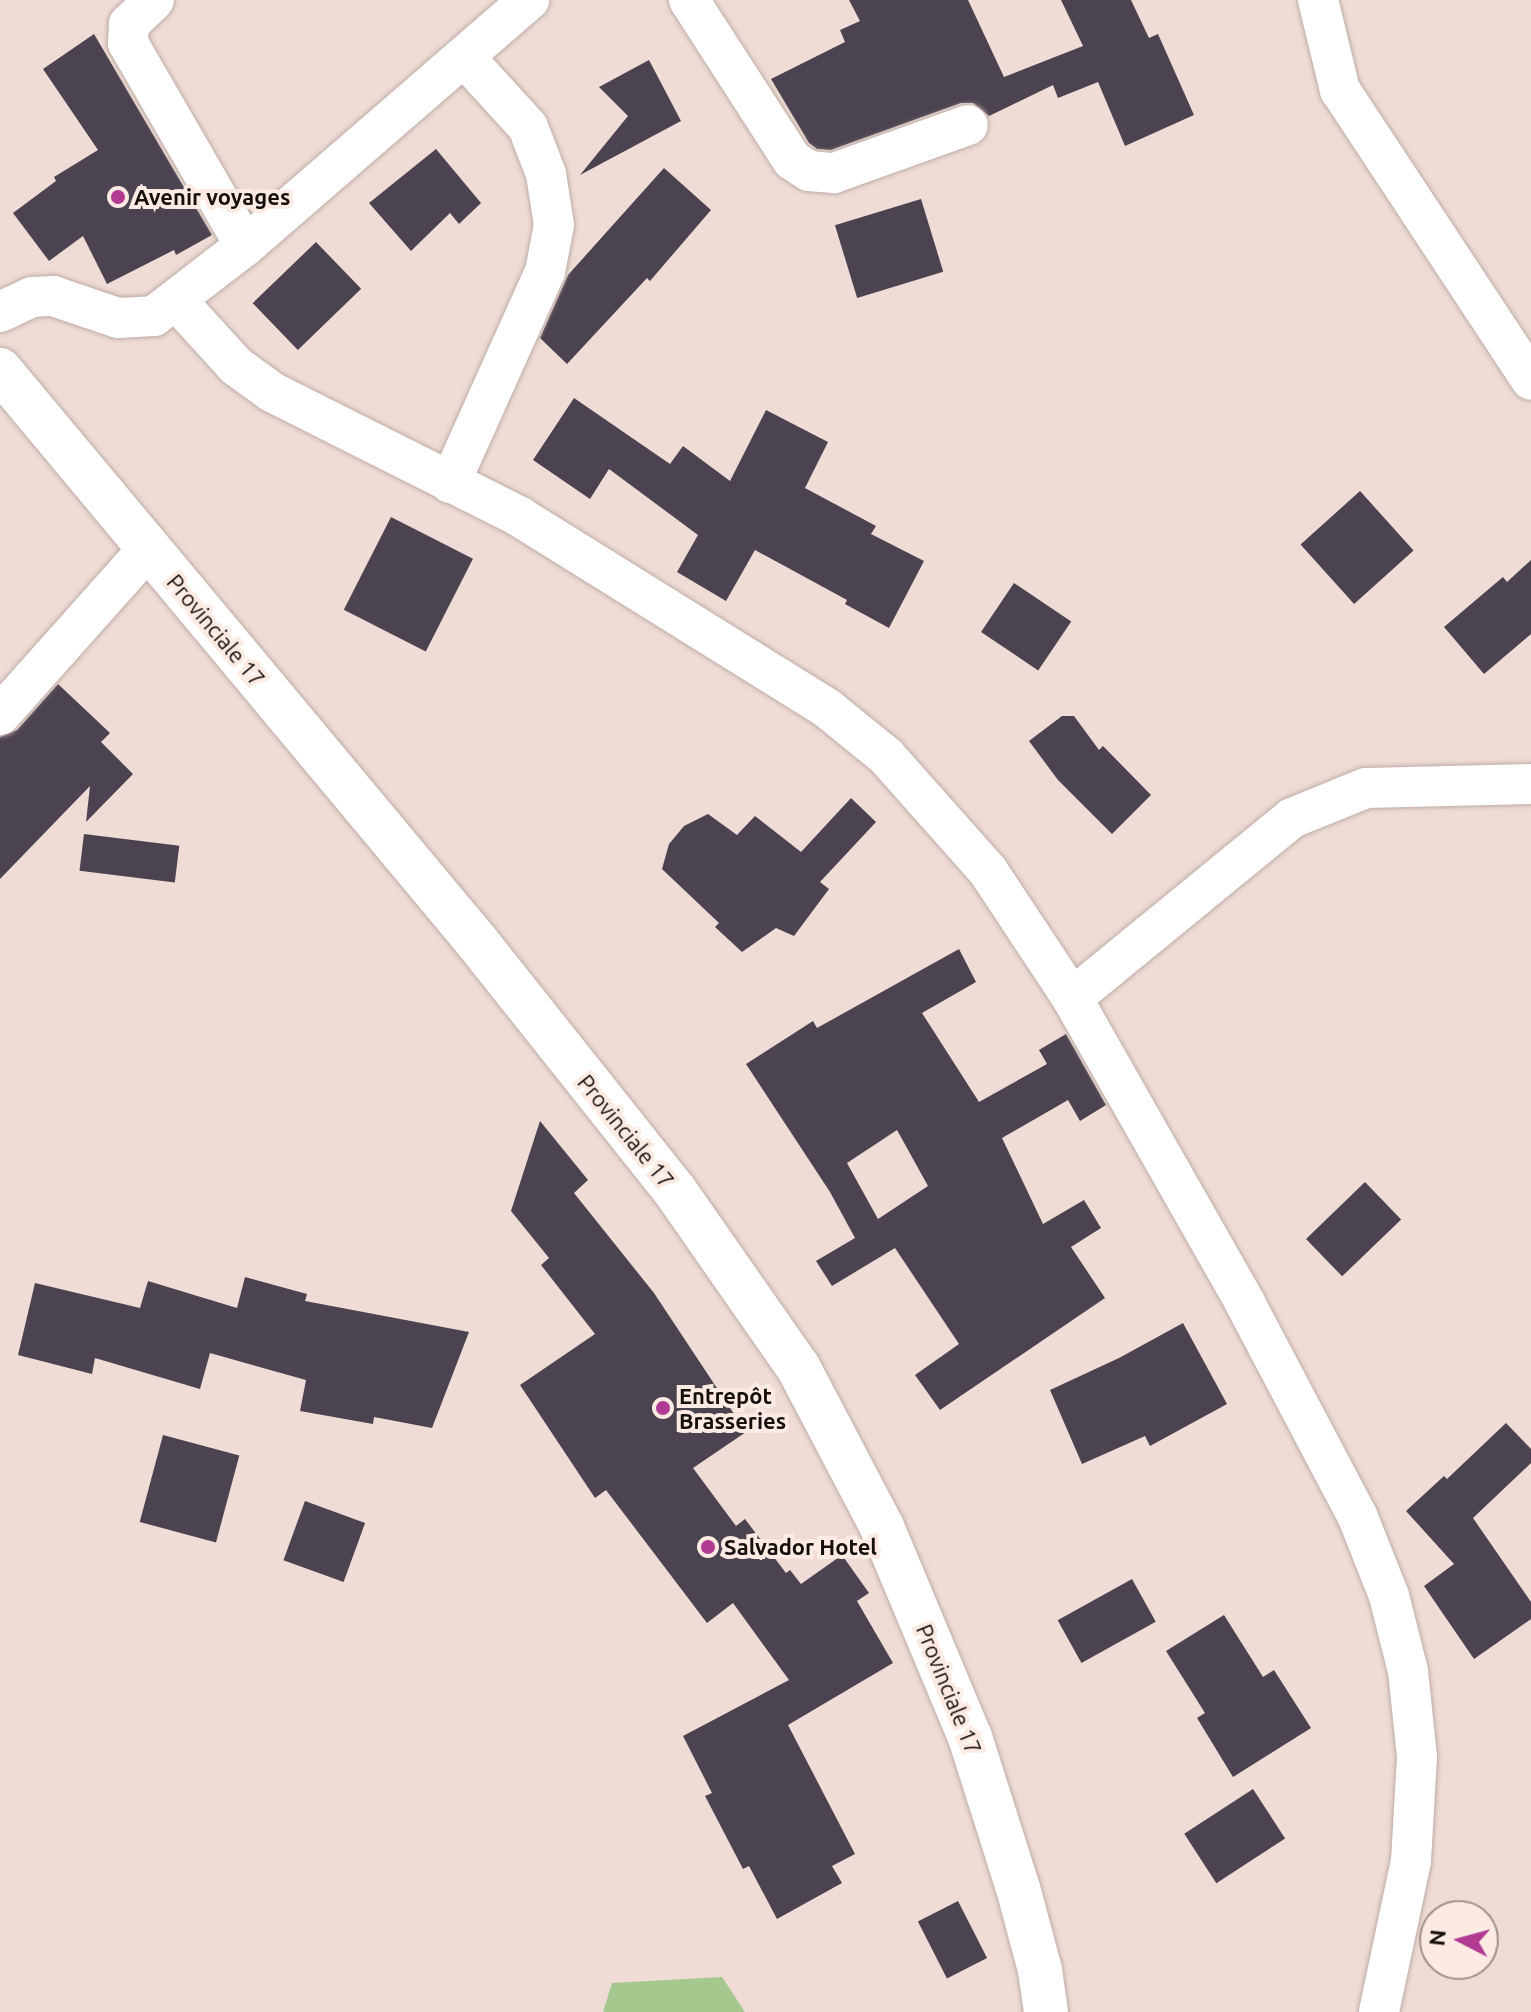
<!DOCTYPE html>
<meta charset="utf-8">
<style>
body{margin:0}
#map{position:relative;width:1531px;height:2012px;overflow:hidden;background:#efdcd6;font-family:Ubuntu,sans-serif}
div>[style]{position:absolute}
.green>*{inset:0;background:#a5c88e}
.building>*{inset:0;background:#4b4450;transform-origin:0 0}
.roads{filter:drop-shadow(0 0 2px #beaca6) drop-shadow(0 0 2px #beaca6)}
.minor>*{height:40px;margin:-20px;padding:0 20px;transform-origin:20px;border-radius:20px;background:#fff}
.major>*{height:44px;margin:-22px;padding:0 22px;transform-origin:22px;border-radius:22px;background:#fff}
.dots>*{width:22px;height:22px;translate:-50% -50%;box-sizing:border-box;border:4px solid #fdeae3;border-radius:50%}
span{translate:-50% -50%;white-space:nowrap;text-align:center;line-height:1.15;-webkit-text-stroke:8px #fdeae3;paint-order:stroke}
.poi-label{font-size:22px;color:#140e0c;font-weight:700}
.left{translate:0 -50%;text-align:left}
.street-label{font-size:22px;color:#140e0c}
.north{position:absolute;left:1419px;top:1900px;width:80px;height:80px;box-sizing:border-box;background:#fdeae3;border:2px solid #a0928d;border-radius:50%;rotate:276deg;font-size:22px;font-weight:700;line-height:32px;text-align:center;color:#140e0c}
.north::after{content:'';display:block;margin:auto;width:28px;height:36px;background:#b13b93;clip-path:polygon(50% 0,100% 100%,50% 72%,0 100%)}
</style>
<div id="map">
<div class="green">
<div style="clip-path:polygon(722px 1977px,745px 2012px,603px 2012px,612px 1983px)"></div>
</div>
<div class="building">
<div style="clip-path:polygon(849px 0,968px 0,1004px 77px,1083px 46px,1061px 0,1131px 0,1149px 38px,1158px 34px,1194px 115px,1125px 146px,1098px 82px,1058px 98px,1053px 85px,989px 116px,973px 103px,961px 103px,831px 150px,817px 149px,809px 143px,771px 79px,845px 42px,840px 30px,860px 21px)"></div>
<div style="clip-path:polygon(94px 34px,212px 235px,176px 255px,174px 250px,107px 284px,83px 236px,49px 261px,13px 213px,56px 181px,54px 177px,98px 150px,43px 69px)"></div>
<div style="clip-path:polygon(649px 60px,681px 121px,580px 175px,628px 116px,599px 87px)"></div>
<div style="clip-path:polygon(436px 149px,481px 203px,459px 224px,450px 213px,411px 251px,369px 203px)"></div>
<div style="clip-path:polygon(664px 168px,711px 210px,650px 281px,647px 278px,567px 364px,540px 338px,568px 275px)"></div>
<div style="left:921px;top:199px;width:76px;height:90px;rotate:73deg"></div>
<div style="left:316px;top:242px;width:65px;height:88px;rotate:46deg"></div>
<div style="clip-path:polygon(574px 398px,670px 464px,683px 446px,730px 481px,766px 410px,828px 442px,805px 488px,876px 526px,871px 534px,924px 561px,889px 628px,845px 604px,847px 600px,755px 550px,726px 601px,677px 572px,698px 535px,609px 469px,590px 499px,533px 460px)"></div>
<div style="left:1360px;top:491px;width:80px;height:80px;rotate:48deg"></div>
<div style="left:391px;top:517px;width:92px;height:104px;rotate:27deg"></div>
<div style="clip-path:polygon(1531px 560px,1531px 634px,1484px 674px,1444px 627px,1503px 577px,1507px 582px)"></div>
<div style="left:1014px;top:583px;width:69px;height:59px;rotate:34deg"></div>
<div style="clip-path:polygon(58px 684px,110px 733px,101px 742px,133px 774px,86px 822px,90px 786px,0 879px,0 737px,17px 730px)"></div>
<div style="clip-path:polygon(1062px 716px,1074px 716px,1099px 750px,1103px 746px,1151px 795px,1112px 834px,1058px 780px,1029px 741px)"></div>
<div style="clip-path:polygon(851px 798px,876px 822px,820px 882px,829px 889px,794px 936px,776px 928px,742px 952px,715px 927px,719px 923px,662px 869px,669px 844px,684px 826px,708px 814px,737px 835px,755px 816px,801px 852px)"></div>
<div style="left:84px;top:834px;width:96px;height:37px;rotate:7deg"></div>
<div style="clip-path:polygon(evenodd,959px 949px,976px 982px,922px 1013px,979px 1102px,1047px 1064px,1039px 1050px,1066px 1034px,1106px 1105px,1080px 1121px,1068px 1100px,1002px 1138px,1043px 1224px,1084px 1200px,1101px 1228px,1071px 1247px,1105px 1298px,940px 1410px,915px 1375px,959px 1344px,895px 1248px,832px 1286px,816px 1261px,855px 1238px,830px 1192px,746px 1064px,813px 1021px,817px 1028px,959px 949px,897px 1130px,928px 1186px,878px 1219px,847px 1163px,897px 1130px)"></div>
<div style="clip-path:polygon(540px 1121px,588px 1180px,574px 1193px,654px 1293px,746px 1432px,693px 1468px,736px 1526px,745px 1519px,786px 1573px,790px 1570px,801px 1584px,842px 1555px,869px 1593px,857px 1601px,893px 1663px,788px 1725px,855px 1854px,832px 1866px,842px 1883px,777px 1919px,749px 1866px,743px 1869px,705px 1796px,712px 1793px,683px 1736px,789px 1680px,733px 1603px,707px 1623px,606px 1490px,595px 1498px,520px 1385px,595px 1334px,541px 1265px,549px 1258px,511px 1211px)"></div>
<div style="left:1365px;top:1182px;width:52px;height:82px;rotate:46deg"></div>
<div style="clip-path:polygon(245px 1277px,307px 1294px,305px 1301px,469px 1332px,432px 1428px,374px 1417px,373px 1424px,300px 1411px,306px 1380px,210px 1353px,200px 1389px,95px 1358px,92px 1374px,18px 1355px,35px 1283px,140px 1308px,148px 1281px,237px 1308px)"></div>
<div style="clip-path:polygon(1183px 1323px,1227px 1404px,1150px 1446px,1145px 1436px,1082px 1464px,1050px 1390px,1119px 1358px)"></div>
<div style="clip-path:polygon(1506px 1423px,1531px 1449px,1531px 1463px,1473px 1518px,1531px 1602px,1531px 1619px,1474px 1659px,1424px 1586px,1454px 1564px,1406px 1511px,1444px 1476px,1447px 1479px)"></div>
<div style="left:163px;top:1435px;width:79px;height:90px;rotate:15deg"></div>
<div style="left:305px;top:1501px;width:64px;height:63px;rotate:20deg"></div>
<div style="left:1132px;top:1579px;width:49px;height:85px;rotate:61deg"></div>
<div style="clip-path:polygon(1224px 1615px,1263px 1677px,1274px 1670px,1311px 1728px,1233px 1777px,1197px 1718px,1205px 1713px,1166px 1651px)"></div>
<div style="left:1253px;top:1789px;width:59px;height:82px;rotate:57deg"></div>
<div style="left:958px;top:1901px;width:64px;height:45px;rotate:63deg"></div>
</div>
<div class="roads">
<div class="minor">
<div style="left:154px;top:0;width:35px;rotate:136deg"></div>
<div style="left:129px;top:24px;width:19px;rotate:93deg"></div>
<div style="left:128px;top:43px;width:234px;rotate:60deg"></div>
<div style="left:689px;top:0;width:190px;rotate:57.2deg"></div>
<div style="left:792px;top:160px;width:20px;rotate:33deg"></div>
<div style="left:809px;top:171px;width:25px;rotate:5deg"></div>
<div style="left:834px;top:173px;width:142px;rotate:-19.7deg"></div>
<div style="left:1318px;top:0;width:93px;rotate:76.3deg"></div>
<div style="left:1340px;top:90px;width:347px;rotate:56.6deg"></div>
<div style="left:176px;top:300px;width:89px;rotate:47.7deg"></div>
<div style="left:236px;top:366px;width:44px;rotate:35.8deg"></div>
<div style="left:272px;top:392px;width:278px;rotate:26.7deg"></div>
<div style="left:520px;top:517px;width:363px;rotate:31.9deg"></div>
<div style="left:828px;top:709px;width:75px;rotate:39deg"></div>
<div style="left:886px;top:756px;width:154px;rotate:48.4deg"></div>
<div style="left:988px;top:871px;width:152px;rotate:56.5deg"></div>
<div style="left:1072px;top:998px;width:351px;rotate:60.4deg"></div>
<div style="left:1245px;top:1303px;width:240px;rotate:62.2deg"></div>
<div style="left:1357px;top:1515px;width:87px;rotate:68.4deg"></div>
<div style="left:1389px;top:1596px;width:77px;rotate:75.8deg"></div>
<div style="left:1408px;top:1671px;width:86px;rotate:84deg"></div>
<div style="left:1417px;top:1757px;width:104px;rotate:93.3deg"></div>
<div style="left:1411px;top:1861px;width:154px;rotate:102deg"></div>
<div style="left:0;top:312px;width:35px;rotate:-25deg"></div>
<div style="left:32px;top:297px;width:21px;rotate:-3deg"></div>
<div style="left:53px;top:296px;width:69px;rotate:18.7deg"></div>
<div style="left:118px;top:318px;width:36px;rotate:-3deg"></div>
<div style="left:154px;top:316px;width:115px;rotate:-37.6deg"></div>
<div style="left:245px;top:246px;width:376px;rotate:-40.9deg"></div>
<div style="left:450px;top:483px;width:231px;rotate:-65.8deg"></div>
<div style="left:545px;top:272px;width:48px;rotate:-79.2deg"></div>
<div style="left:554px;top:225px;width:52px;rotate:-98.9deg"></div>
<div style="left:546px;top:174px;width:50px;rotate:-111deg"></div>
<div style="left:528px;top:127px;width:93px;rotate:-132.4deg"></div>
<div style="left:0;top:715px;width:224px;rotate:-48.3deg"></div>
<div style="left:1072px;top:998px;width:284px;rotate:-39.3deg"></div>
<div style="left:1292px;top:818px;width:80px;rotate:-22.1deg"></div>
<div style="left:1366px;top:788px;width:165px;rotate:-1.4deg"></div>
</div>
<div class="major">
<div style="left:0;top:370px;width:745px;rotate:50.17deg"></div>
<div style="left:477px;top:942px;width:318px;rotate:51.5deg"></div>
<div style="left:675px;top:1191px;width:215px;rotate:55.1deg"></div>
<div style="left:798px;top:1367px;width:181px;rotate:62.3deg"></div>
<div style="left:882px;top:1527px;width:228px;rotate:67.3deg"></div>
<div style="left:970px;top:1737px;width:158px;rotate:72.4deg"></div>
<div style="left:1018px;top:1888px;width:85px;rotate:75deg"></div>
<div style="left:1040px;top:1970px;width:42px;rotate:81.9deg"></div>
</div>
</div>
<div class="dots">
<div style="left:118px;top:197px;background:#b13b93"></div>
<div style="left:663px;top:1408px;background:#b13b93"></div>
<div style="left:708px;top:1547px;background:#b13b93"></div>
</div>
<div class="poi-label">
<span class="left" style="left:134px;top:197px">Avenir voyages</span>
<span class="left" style="left:679px;top:1408px">Entrepôt<br>Brasseries</span>
<span class="left" style="left:724px;top:1547px">Salvador Hotel</span>
</div>
<div class="street-label">
<span style="left:216px;top:630px;rotate:50deg">Provinciale 17</span>
<span style="left:626px;top:1131px;rotate:51deg">Provinciale 17</span>
<span style="left:949px;top:1689px;rotate:68deg">Provinciale 17</span>
</div>
<div class="north">N</div>
</div>
